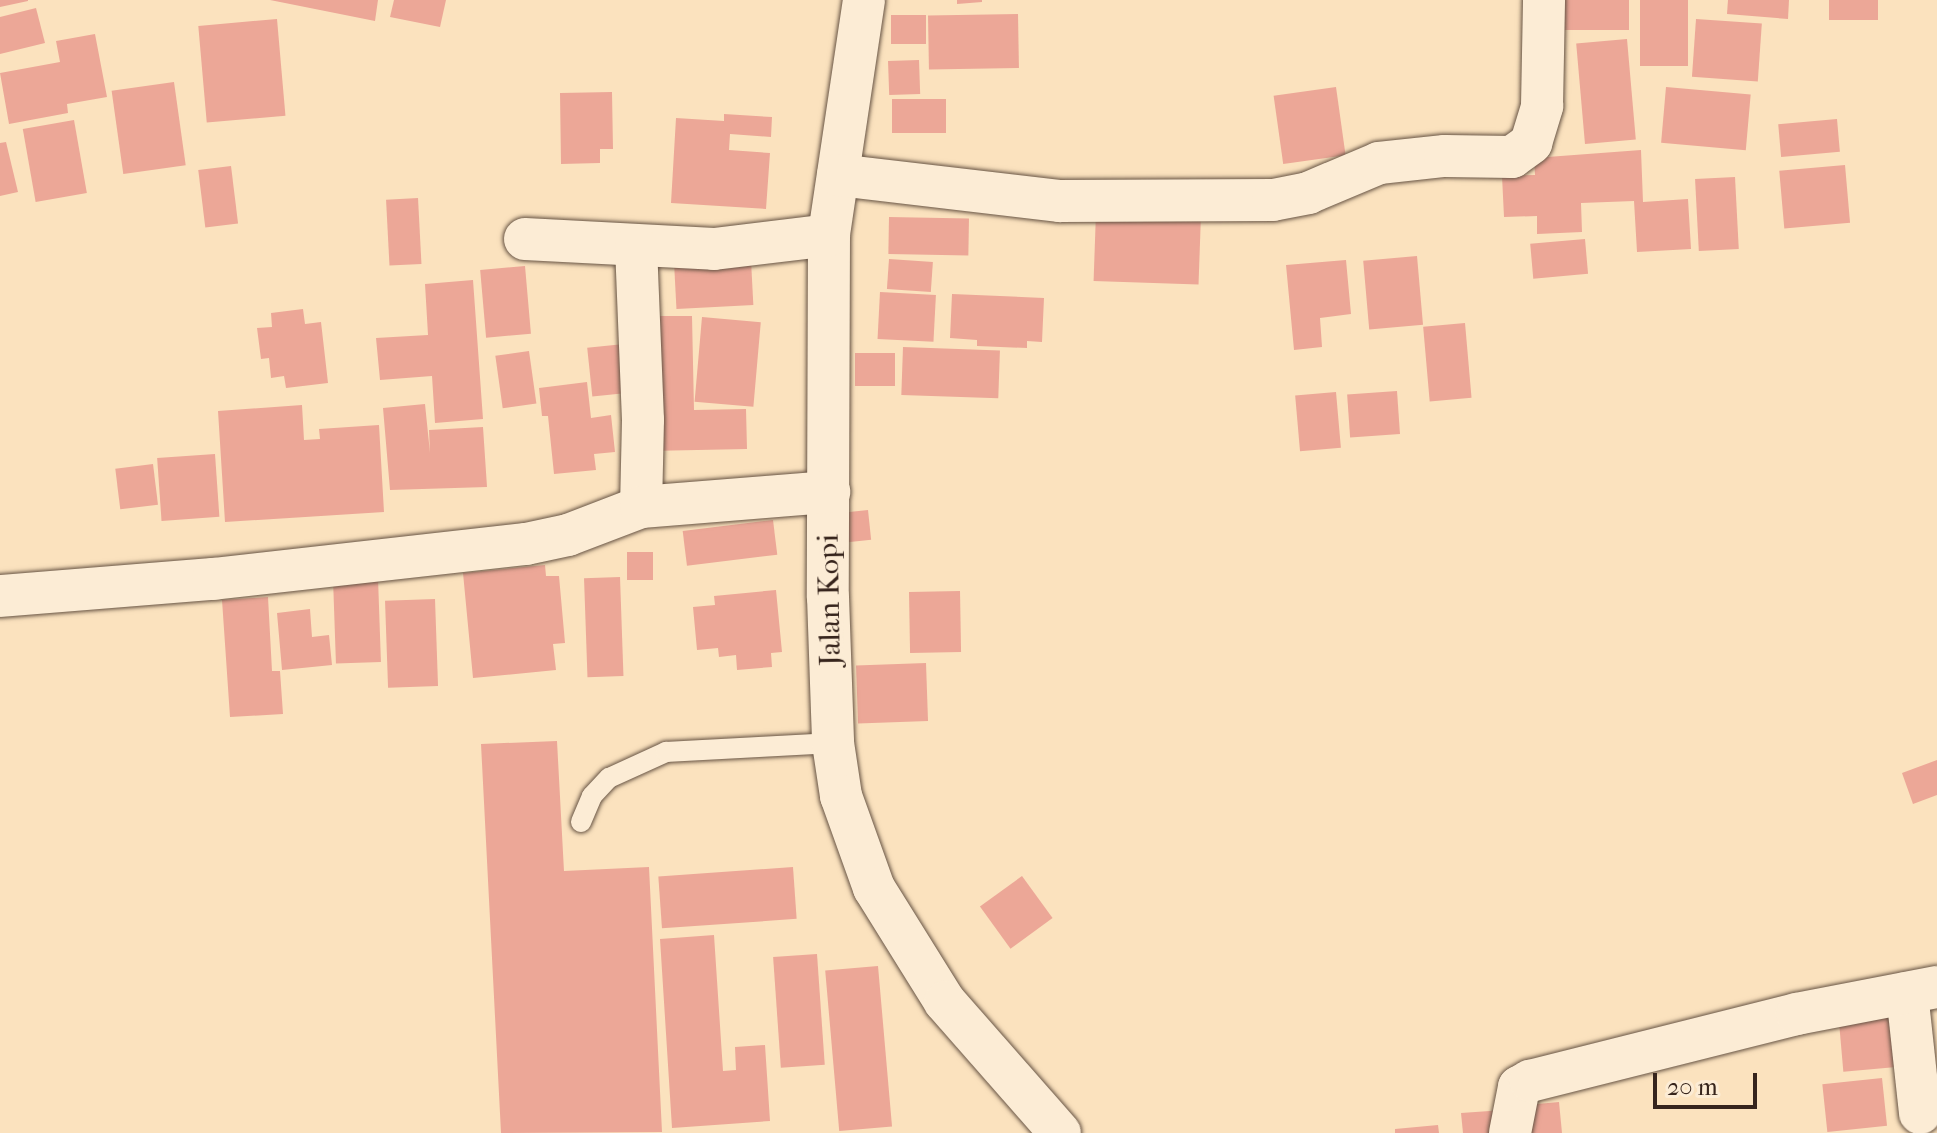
<!DOCTYPE html>
<style>
body{margin:0}
#map{position:relative;width:1937px;height:1133px;overflow:hidden;background:#fbe2be;font-family:"IM FELL French Canon",serif}
div>[style]{position:absolute}
.building>*{inset:0;background:#eca797;transform-origin:0 0}
.roads{filter:drop-shadow(0 0 2px #675444) drop-shadow(0 0 2px #675444)}
.lane>*{height:20px;margin:-10px;padding:0 10px;transform-origin:10px;border-radius:10px;background:#fcecd5}
.street>*{height:42px;margin:-21px;padding:0 21px;transform-origin:21px;border-radius:21px;background:#fcecd5}
span{translate:-50% -50%;white-space:nowrap;text-align:center;line-height:1.15;-webkit-text-stroke:7px #fcecd5;paint-order:stroke}
.street-label{font-size:30px;color:#36241c}
.scale{position:absolute;left:1653px;top:1073px;width:104px;height:36px;box-sizing:border-box;border:4px solid #36241c;border-top:0;padding-left:10px;font-size:24px;line-height:28px;white-space:nowrap;color:#36241c;-webkit-text-stroke:6px #fcecd5;paint-order:stroke}
</style>
<div id="map">
<div class="building">
<div style="clip-path:polygon(0 0,28px 0,28px 1px,0 7px)"></div>
<div style="clip-path:polygon(270px 0,378px 0,375px 21px)"></div>
<div style="clip-path:polygon(394px 0,446px 0,440px 27px,390px 17px)"></div>
<div style="clip-path:polygon(957px 0,982px 0,982px 2px,957px 4px)"></div>
<div style="left:1557px;top:0;width:72px;height:30px"></div>
<div style="left:1640px;top:0;width:48px;height:66px"></div>
<div style="clip-path:polygon(1728px 0,1789px 0,1788px 19px,1727px 14px)"></div>
<div style="left:1829px;top:0;width:49px;height:20px"></div>
<div style="clip-path:polygon(36px 8px,45px 43px,0 54px,0 17px)"></div>
<div style="left:1018px;top:14px;width:54px;height:90px;rotate:89deg"></div>
<div style="left:891px;top:15px;width:35px;height:29px"></div>
<div style="left:277px;top:19px;width:97px;height:79px;rotate:85deg"></div>
<div style="left:1696px;top:19px;width:66px;height:58px;rotate:4deg"></div>
<div style="clip-path:polygon(95px 34px,107px 97px,67px 104px,68px 113px,9px 124px,0 73px,60px 62px,56px 41px)"></div>
<div style="left:1627px;top:39px;width:101px;height:51px;rotate:85deg"></div>
<div style="left:919px;top:60px;width:34px;height:31px;rotate:88deg"></div>
<div style="left:174px;top:82px;width:84px;height:63px;rotate:82deg"></div>
<div style="left:1336px;top:87px;width:69px;height:63px;rotate:82deg"></div>
<div style="left:1666px;top:87px;width:85px;height:56px;rotate:5deg"></div>
<div style="clip-path:polygon(612px 92px,613px 149px,600px 149px,600px 163px,561px 164px,560px 93px)"></div>
<div style="left:892px;top:99px;width:54px;height:34px"></div>
<div style="clip-path:polygon(724px 114px,772px 117px,771px 137px,730px 134px,729px 150px,770px 153px,766px 209px,671px 203px,676px 118px,724px 121px)"></div>
<div style="left:1837px;top:119px;width:33px;height:59px;rotate:85deg"></div>
<div style="left:74px;top:120px;width:74px;height:52px;rotate:80deg"></div>
<div style="clip-path:polygon(6px 142px,18px 192px,0 196px,0 143px)"></div>
<div style="clip-path:polygon(1641px 150px,1643px 202px,1688px 199px,1691px 249px,1637px 252px,1634px 201px,1581px 203px,1582px 232px,1537px 234px,1537px 216px,1504px 217px,1502px 176px,1535px 175px,1534px 158px)"></div>
<div style="left:1845px;top:165px;width:58px;height:66px;rotate:85deg"></div>
<div style="left:231px;top:166px;width:58px;height:33px;rotate:83deg"></div>
<div style="left:1735px;top:177px;width:72px;height:40px;rotate:87deg"></div>
<div style="left:418px;top:198px;width:66px;height:32px;rotate:87deg"></div>
<div style="left:1096px;top:212px;width:105px;height:69px;rotate:2deg"></div>
<div style="left:889px;top:217px;width:80px;height:37px;rotate:1deg"></div>
<div style="left:1585px;top:239px;width:35px;height:55px;rotate:85deg"></div>
<div style="left:1417px;top:256px;width:69px;height:54px;rotate:85deg"></div>
<div style="left:889px;top:259px;width:44px;height:30px;rotate:4deg"></div>
<div style="left:751px;top:260px;width:45px;height:77px;rotate:87deg"></div>
<div style="clip-path:polygon(1346px 260px,1351px 314px,1320px 318px,1322px 347px,1294px 350px,1286px 265px)"></div>
<div style="left:525px;top:266px;width:68px;height:45px;rotate:85deg"></div>
<div style="clip-path:polygon(473px 280px,483px 419px,435px 423px,432px 376px,380px 380px,376px 338px,428px 335px,425px 284px)"></div>
<div style="left:880px;top:292px;width:56px;height:47px;rotate:3deg"></div>
<div style="clip-path:polygon(952px 294px,1044px 298px,1042px 342px,1027px 341px,1027px 348px,977px 346px,977px 340px,950px 338px)"></div>
<div style="clip-path:polygon(303px 309px,305px 324px,321px 322px,328px 383px,286px 388px,284px 376px,271px 378px,269px 358px,261px 359px,257px 328px,272px 327px,271px 313px)"></div>
<div style="clip-path:polygon(645px 316px,692px 316px,694px 410px,746px 409px,747px 449px,648px 451px)"></div>
<div style="left:702px;top:317px;width:59px;height:85px;rotate:5deg"></div>
<div style="left:1465px;top:323px;width:75px;height:42px;rotate:85deg"></div>
<div style="left:624px;top:344px;width:49px;height:37px;rotate:84deg"></div>
<div style="left:903px;top:347px;width:97px;height:48px;rotate:2deg"></div>
<div style="left:529px;top:351px;width:53px;height:34px;rotate:82deg"></div>
<div style="left:855px;top:353px;width:40px;height:33px"></div>
<div style="clip-path:polygon(587px 382px,591px 418px,611px 415px,615px 452px,594px 454px,596px 470px,554px 474px,548px 416px,542px 416px,539px 388px)"></div>
<div style="left:1397px;top:391px;width:43px;height:50px;rotate:86deg"></div>
<div style="left:1336px;top:392px;width:56px;height:41px;rotate:85deg"></div>
<div style="clip-path:polygon(425px 404px,430px 453px,429px 430px,483px 427px,487px 487px,390px 490px,383px 408px)"></div>
<div style="clip-path:polygon(302px 405px,304px 440px,320px 439px,319px 429px,379px 425px,384px 512px,225px 522px,218px 411px)"></div>
<div style="left:215px;top:454px;width:63px;height:58px;rotate:86deg"></div>
<div style="left:153px;top:464px;width:41px;height:38px;rotate:83deg"></div>
<div style="left:868px;top:510px;width:30px;height:33px;rotate:84deg"></div>
<div style="left:773px;top:520px;width:35px;height:91px;rotate:83deg"></div>
<div style="left:653px;top:552px;width:28px;height:26px;rotate:90deg"></div>
<div style="clip-path:polygon(545px 565px,546px 576px,559px 576px,565px 643px,553px 644px,556px 670px,473px 678px,463px 573px)"></div>
<div style="left:620px;top:577px;width:99px;height:36px;rotate:88deg"></div>
<div style="left:378px;top:578px;width:84px;height:45px;rotate:88deg"></div>
<div style="clip-path:polygon(776px 590px,782px 652px,771px 653px,772px 667px,737px 670px,736px 655px,719px 657px,718px 648px,697px 650px,693px 607px,715px 605px,714px 596px)"></div>
<div style="left:960px;top:591px;width:61px;height:51px;rotate:89deg"></div>
<div style="clip-path:polygon(268px 597px,272px 671px,280px 671px,283px 714px,230px 717px,222px 600px)"></div>
<div style="left:435px;top:599px;width:87px;height:50px;rotate:88deg"></div>
<div style="clip-path:polygon(310px 609px,312px 637px,329px 635px,332px 665px,282px 670px,277px 613px)"></div>
<div style="left:926px;top:663px;width:58px;height:70px;rotate:88deg"></div>
<div style="clip-path:polygon(557px 741px,564px 871px,649px 867px,662px 1132px,501px 1133px,481px 744px)"></div>
<div style="clip-path:polygon(1937px 760px,1937px 795px,1913px 804px,1902px 773px)"></div>
<div style="left:793px;top:867px;width:52px;height:135px;rotate:86deg"></div>
<div style="left:1022px;top:876px;width:52px;height:52px;rotate:54deg"></div>
<div style="clip-path:polygon(714px 935px,723px 1071px,736px 1070px,735px 1047px,765px 1045px,770px 1121px,672px 1128px,660px 939px)"></div>
<div style="left:817px;top:954px;width:111px;height:44px;rotate:86deg"></div>
<div style="left:878px;top:966px;width:161px;height:53px;rotate:85deg"></div>
<div style="left:1894px;top:1008px;width:59px;height:56px;rotate:85deg"></div>
<div style="left:1882px;top:1078px;width:48px;height:60px;rotate:84deg"></div>
<div style="clip-path:polygon(1559px 1102px,1562px 1133px,1518px 1133px,1516px 1106px)"></div>
<div style="clip-path:polygon(1504px 1110px,1506px 1133px,1463px 1133px,1461px 1113px)"></div>
<div style="clip-path:polygon(1438px 1125px,1439px 1133px,1395px 1133px,1395px 1129px)"></div>
</div>
<div class="roads">
<div class="lane">
<div style="left:581px;top:822px;width:28px;rotate:-67deg"></div>
<div style="left:592px;top:796px;width:25px;rotate:-47deg"></div>
<div style="left:609px;top:778px;width:63px;rotate:-24.5deg"></div>
<div style="left:666px;top:752px;width:167px;rotate:-3.1deg"></div>
</div>
<div class="street">
<div style="left:864px;top:0;width:238px;rotate:98.5deg"></div>
<div style="left:829px;top:235px;width:362px;rotate:90.2deg"></div>
<div style="left:828px;top:597px;width:146px;rotate:88deg"></div>
<div style="left:833px;top:743px;width:54px;rotate:81.4deg"></div>
<div style="left:841px;top:796px;width:98px;rotate:70.3deg"></div>
<div style="left:874px;top:888px;width:134px;rotate:58.1deg"></div>
<div style="left:945px;top:1002px;width:174px;rotate:48.7deg"></div>
<div style="left:838px;top:175px;width:224px;rotate:6.7deg"></div>
<div style="left:1060px;top:201px;width:213px;rotate:-0.3deg"></div>
<div style="left:1273px;top:200px;width:36px;rotate:-11deg"></div>
<div style="left:1308px;top:193px;width:77px;rotate:-22.9deg"></div>
<div style="left:1379px;top:163px;width:66px;rotate:-6.1deg"></div>
<div style="left:1445px;top:156px;width:67px;rotate:0.9deg"></div>
<div style="left:1512px;top:157px;width:24px;rotate:-36deg"></div>
<div style="left:1531px;top:143px;width:39px;rotate:-73deg"></div>
<div style="left:1542px;top:106px;width:106px;rotate:-88.9deg"></div>
<div style="left:525px;top:239px;width:189px;rotate:3deg"></div>
<div style="left:714px;top:249px;width:116px;rotate:-6.9deg"></div>
<div style="left:636px;top:246px;width:174px;rotate:87.7deg"></div>
<div style="left:643px;top:420px;width:87px;rotate:91.3deg"></div>
<div style="left:0;top:596px;width:214px;rotate:-4.6deg"></div>
<div style="left:213px;top:579px;width:315px;rotate:-6.4deg"></div>
<div style="left:526px;top:544px;width:43px;rotate:-12.1deg"></div>
<div style="left:568px;top:535px;width:78px;rotate:-21deg"></div>
<div style="left:641px;top:507px;width:189px;rotate:-4.6deg"></div>
<div style="left:1907px;top:993px;width:121px;rotate:83.8deg"></div>
<div style="left:1510px;top:1133px;width:47px;rotate:-78.9deg"></div>
<div style="left:1519px;top:1087px;width:13px;rotate:-29deg"></div>
<div style="left:1530px;top:1081px;width:275px;rotate:-14.1deg"></div>
<div style="left:1797px;top:1014px;width:143px;rotate:-10.9deg"></div>
</div>
</div>
<div class="street-label">
<span style="left:830px;top:600px;rotate:-91deg">Jalan Kopi</span>
</div>
<div class="scale">20 m</div>
</div>
